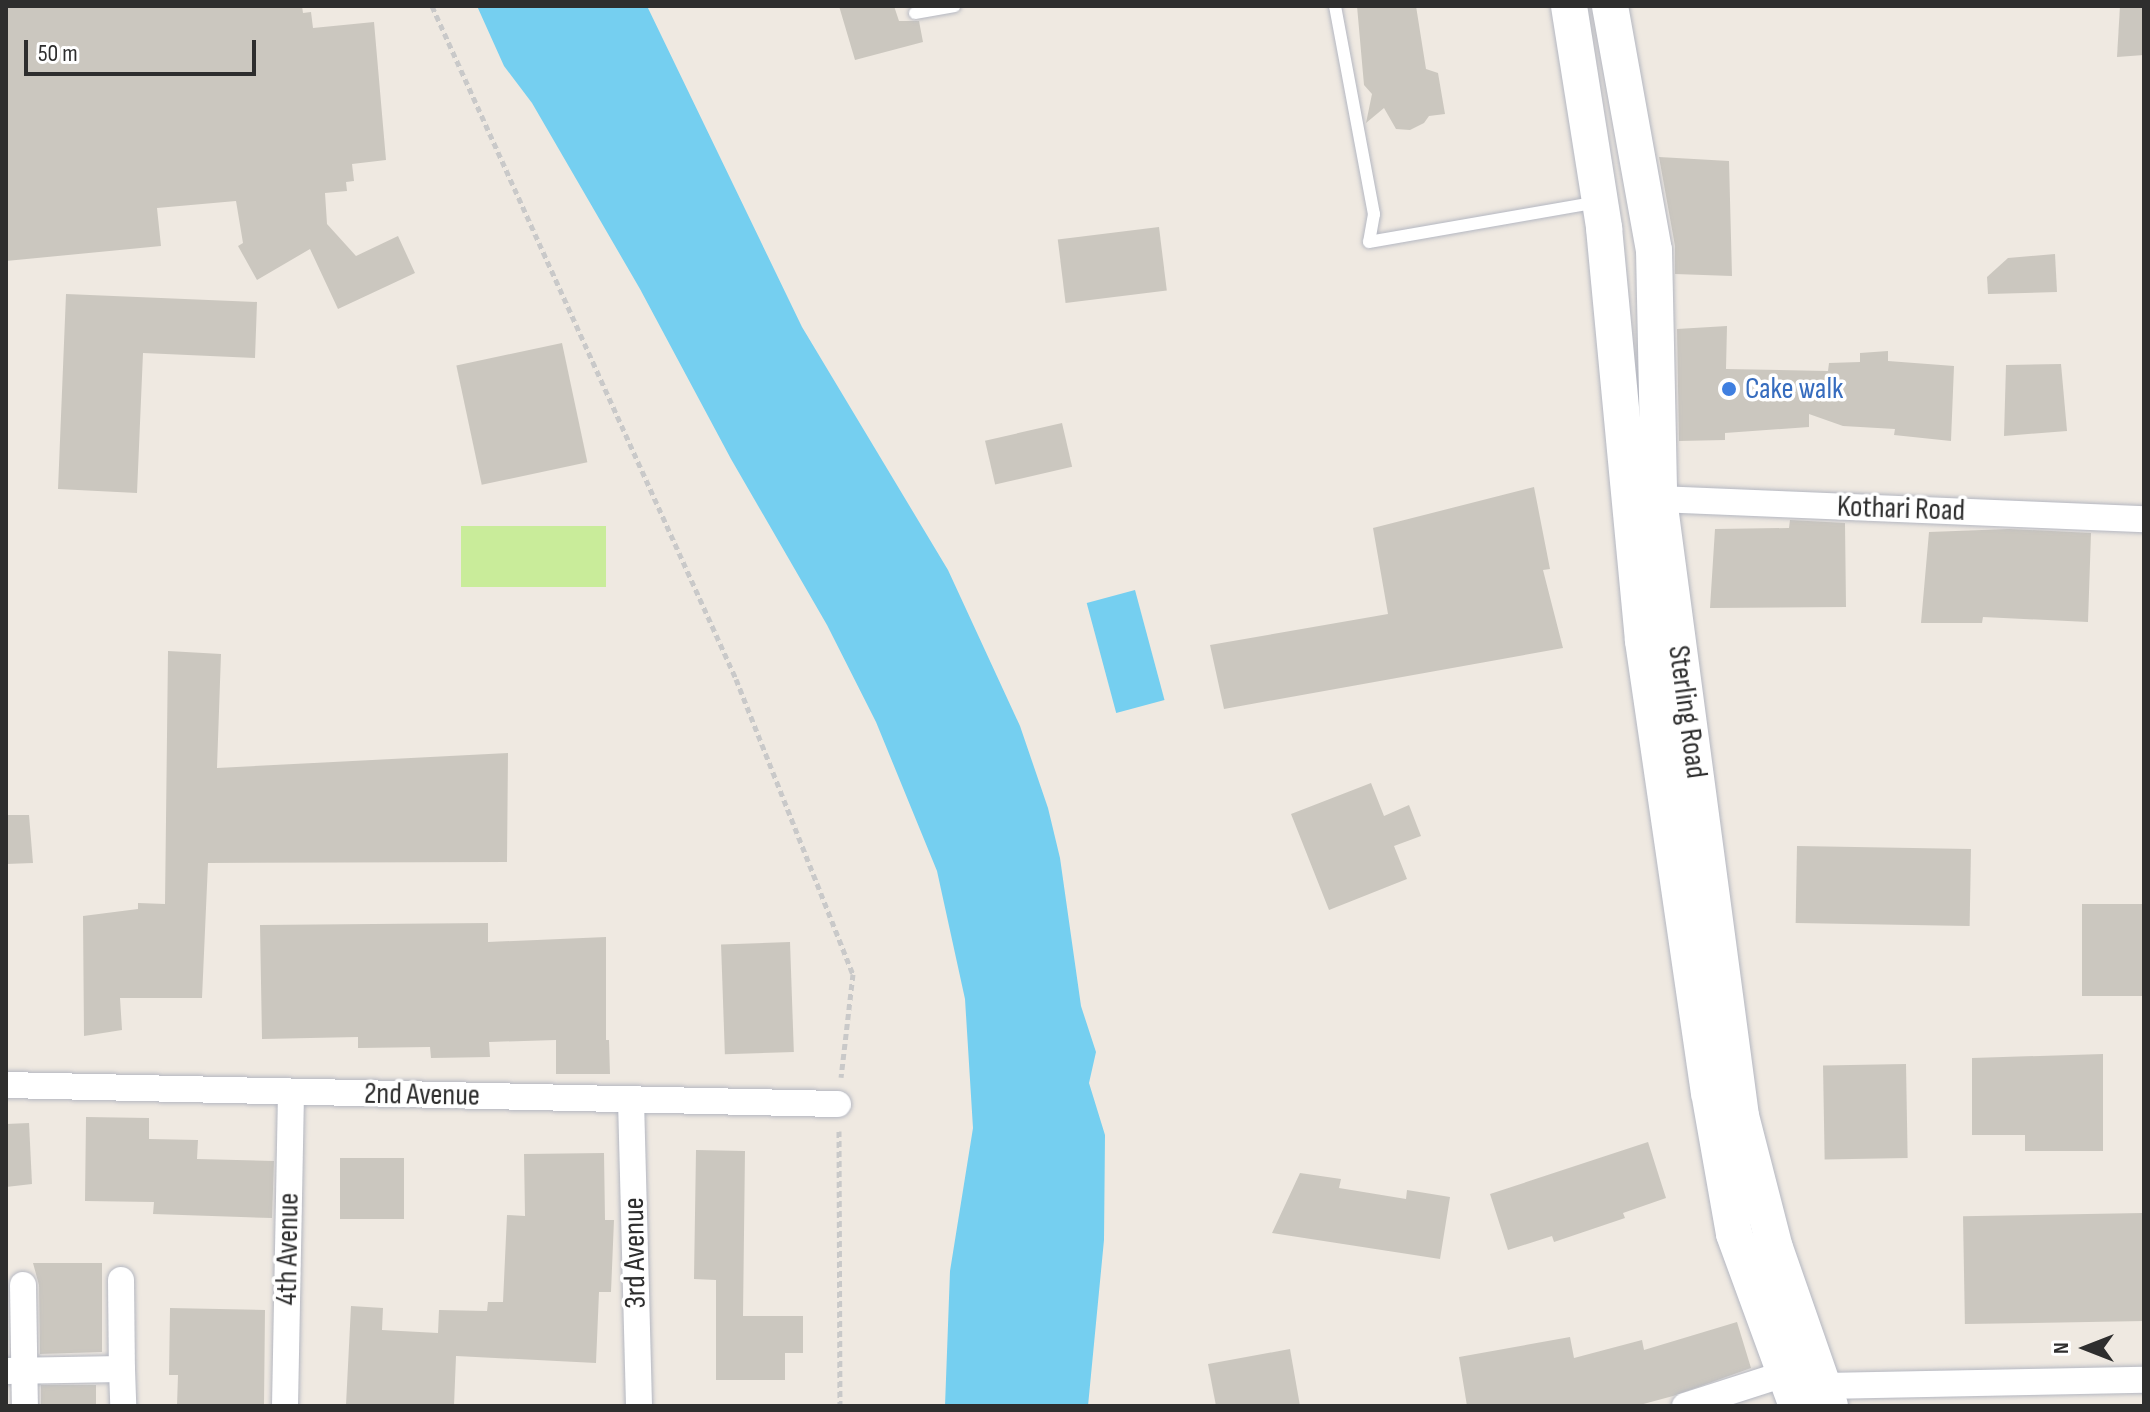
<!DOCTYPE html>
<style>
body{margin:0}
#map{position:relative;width:2150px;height:1412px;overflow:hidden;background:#efe9e1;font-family:"Sofia Sans Condensed",sans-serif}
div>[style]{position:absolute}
.pitch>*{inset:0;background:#c9ec9a;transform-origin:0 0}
.water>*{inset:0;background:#75cff0;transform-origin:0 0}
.building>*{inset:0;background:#cbc7bf;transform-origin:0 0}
.path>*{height:5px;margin-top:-2.5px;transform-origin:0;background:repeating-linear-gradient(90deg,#c9c9c9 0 6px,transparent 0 10px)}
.roads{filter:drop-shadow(0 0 2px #b4b7c1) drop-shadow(0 0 2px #b4b7c1)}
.lane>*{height:12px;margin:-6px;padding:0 6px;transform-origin:6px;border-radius:6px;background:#fff}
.street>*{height:26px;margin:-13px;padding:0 13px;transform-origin:13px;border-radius:13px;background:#fff}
.secondary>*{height:36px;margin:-18px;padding:0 18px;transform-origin:18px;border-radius:18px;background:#fff}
.dots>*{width:22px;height:22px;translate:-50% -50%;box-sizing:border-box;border:4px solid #fff;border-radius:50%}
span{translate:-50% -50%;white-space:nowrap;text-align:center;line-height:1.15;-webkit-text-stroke:7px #fff;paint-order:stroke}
.shop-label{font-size:30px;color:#366cbe}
.left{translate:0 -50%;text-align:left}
.street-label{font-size:30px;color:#2e2e2e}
.frame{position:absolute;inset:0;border:8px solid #2e2e2e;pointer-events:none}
.north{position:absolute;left:2046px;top:1308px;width:80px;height:80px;-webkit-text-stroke:6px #fff;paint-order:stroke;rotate:270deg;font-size:22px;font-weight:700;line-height:32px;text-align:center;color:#2e2e2e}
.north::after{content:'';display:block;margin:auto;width:28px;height:36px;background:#2e2e2e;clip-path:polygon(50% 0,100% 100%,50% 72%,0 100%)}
.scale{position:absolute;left:24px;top:40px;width:232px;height:36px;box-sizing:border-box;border:4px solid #2e2e2e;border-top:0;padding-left:10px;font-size:24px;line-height:28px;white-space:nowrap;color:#2e2e2e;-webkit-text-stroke:6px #fff;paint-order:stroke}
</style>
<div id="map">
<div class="pitch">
<div style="left:606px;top:526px;width:61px;height:145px;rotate:90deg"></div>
</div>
<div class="water">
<div style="clip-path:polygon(477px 6px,647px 6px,802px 327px,948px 570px,1020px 726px,1048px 808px,1060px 858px,1081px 1006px,1096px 1052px,1089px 1083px,1105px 1135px,1104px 1240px,1088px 1406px,945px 1406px,950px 1271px,973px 1128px,965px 999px,937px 871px,876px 722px,827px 625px,731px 459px,640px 289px,532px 103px,504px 66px)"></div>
<div style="left:1135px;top:590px;width:114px;height:50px;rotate:75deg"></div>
</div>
<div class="building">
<div style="clip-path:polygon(6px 6px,302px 6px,303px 13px,311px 12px,313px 28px,374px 22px,386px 160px,352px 164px,354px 181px,346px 182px,347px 191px,325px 193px,327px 224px,356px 256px,398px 236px,415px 273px,338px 309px,310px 249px,257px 280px,238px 246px,243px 243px,236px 201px,157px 208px,161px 246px,6px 261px)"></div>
<div style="clip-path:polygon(839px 6px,894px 6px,899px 21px,919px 21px,923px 42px,855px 60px)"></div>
<div style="clip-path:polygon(1357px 6px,1416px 6px,1426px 69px,1438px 73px,1445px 114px,1429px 116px,1424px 123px,1410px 130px,1396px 129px,1384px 108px,1366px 123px,1372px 94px,1364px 85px)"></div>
<div style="clip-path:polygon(2120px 6px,2144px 6px,2144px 55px,2117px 57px)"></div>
<div style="clip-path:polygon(1659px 157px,1729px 161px,1732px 276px,1675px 274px,1675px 246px)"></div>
<div style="left:1159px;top:227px;width:64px;height:102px;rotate:83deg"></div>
<div style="clip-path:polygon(2055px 254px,2057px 292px,1988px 294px,1987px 277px,2008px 258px)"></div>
<div style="clip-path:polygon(66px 294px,257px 302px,255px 358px,143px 353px,137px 493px,58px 489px)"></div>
<div style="clip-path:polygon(1727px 326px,1726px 369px,1828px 371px,1829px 363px,1860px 362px,1860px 353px,1888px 351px,1888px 361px,1954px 366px,1951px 441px,1894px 435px,1895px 429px,1843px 426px,1809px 414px,1809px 427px,1725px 433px,1725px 440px,1679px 441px,1677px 329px)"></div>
<div style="left:562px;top:343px;width:122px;height:108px;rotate:78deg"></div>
<div style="clip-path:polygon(2061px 364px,2067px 431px,2004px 436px,2006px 365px)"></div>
<div style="left:1062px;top:423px;width:45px;height:79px;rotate:77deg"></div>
<div style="clip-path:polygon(1534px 487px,1550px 569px,1543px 570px,1563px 648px,1224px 709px,1210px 645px,1388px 614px,1373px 528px)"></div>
<div style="clip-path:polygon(1790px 520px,1845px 523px,1846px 607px,1710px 608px,1715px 529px,1789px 528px)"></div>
<div style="clip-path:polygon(2009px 529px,2091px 533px,2088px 622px,1983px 617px,1982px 623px,1921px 623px,1929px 532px)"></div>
<div style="clip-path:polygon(168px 651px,221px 654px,217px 768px,508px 753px,507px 862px,208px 863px,202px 998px,120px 998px,122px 1030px,84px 1036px,83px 916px,138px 909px,138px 903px,165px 904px)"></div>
<div style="clip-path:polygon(1371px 783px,1384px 816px,1409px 805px,1421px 836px,1394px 846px,1407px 879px,1329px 910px,1291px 814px)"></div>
<div style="clip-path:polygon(6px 815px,29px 815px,33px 863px,6px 864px)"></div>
<div style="left:1797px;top:846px;width:174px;height:77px;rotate:1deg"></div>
<div style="left:2144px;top:904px;width:92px;height:62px;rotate:90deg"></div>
<div style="clip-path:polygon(488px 923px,488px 942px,606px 937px,606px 1040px,609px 1040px,610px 1074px,556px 1074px,556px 1040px,489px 1042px,490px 1057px,431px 1058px,430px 1047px,358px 1048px,358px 1037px,262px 1039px,260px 925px)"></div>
<div style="left:790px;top:942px;width:110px;height:69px;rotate:88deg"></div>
<div style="clip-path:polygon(2103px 1054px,2103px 1151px,2025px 1151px,2025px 1135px,1972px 1135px,1972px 1058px)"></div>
<div style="left:1906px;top:1064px;width:94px;height:83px;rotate:89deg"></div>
<div style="clip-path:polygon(86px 1117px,149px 1118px,149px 1139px,198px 1140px,197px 1159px,274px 1161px,272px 1218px,153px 1214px,154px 1202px,85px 1201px)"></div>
<div style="clip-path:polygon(29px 1123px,32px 1184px,6px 1187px,6px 1124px)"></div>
<div style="clip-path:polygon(1648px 1142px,1666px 1198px,1623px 1213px,1625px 1218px,1554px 1242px,1552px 1236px,1508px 1250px,1490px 1194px)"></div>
<div style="clip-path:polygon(696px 1150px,745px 1151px,743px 1316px,803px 1316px,803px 1353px,785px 1353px,785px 1380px,716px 1380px,716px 1280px,694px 1279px)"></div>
<div style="clip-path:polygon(604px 1153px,605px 1220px,614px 1220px,611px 1292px,599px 1292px,596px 1363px,456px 1356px,454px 1406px,346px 1405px,351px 1306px,383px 1308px,382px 1330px,438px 1333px,439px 1310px,487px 1311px,488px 1302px,503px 1302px,507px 1215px,525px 1216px,524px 1154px)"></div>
<div style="left:340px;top:1158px;width:64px;height:61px"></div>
<div style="clip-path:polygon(1300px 1173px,1341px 1179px,1339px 1188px,1406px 1199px,1407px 1190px,1450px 1197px,1440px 1259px,1272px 1233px)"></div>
<div style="left:2143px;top:1213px;width:108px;height:180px;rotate:89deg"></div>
<div style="clip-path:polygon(33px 1263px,102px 1263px,102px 1352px,40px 1354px,39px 1285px)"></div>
<div style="clip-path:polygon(170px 1308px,265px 1310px,264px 1406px,177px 1406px,178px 1375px,169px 1375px)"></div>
<div style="clip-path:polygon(1737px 1322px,1751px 1368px,1673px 1396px,1636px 1406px,1467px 1406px,1459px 1357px,1570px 1337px,1574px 1358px,1642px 1340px,1644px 1350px)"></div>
<div style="clip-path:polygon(1290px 1349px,1300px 1406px,1216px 1406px,1208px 1364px)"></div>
<div style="left:96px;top:1385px;width:21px;height:55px;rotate:90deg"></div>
</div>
<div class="path">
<div style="left:432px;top:6px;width:738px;rotate:65.69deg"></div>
<div style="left:736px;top:679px;width:317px;rotate:68.4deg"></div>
<div style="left:853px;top:974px;width:104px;rotate:96.6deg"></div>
<div style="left:839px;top:1131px;width:275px;rotate:89.8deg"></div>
</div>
<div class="roads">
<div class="lane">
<div style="left:1335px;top:6px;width:212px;rotate:79.4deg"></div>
<div style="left:1374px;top:214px;width:28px;rotate:100deg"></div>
<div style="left:1369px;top:242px;width:232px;rotate:-9.9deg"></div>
<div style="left:915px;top:13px;width:40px;rotate:-10deg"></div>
</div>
<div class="street">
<div style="left:1659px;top:499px;width:485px;rotate:2.4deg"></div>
<div style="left:6px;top:1085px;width:832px;rotate:1.31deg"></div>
<div style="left:631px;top:1100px;width:306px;rotate:88.5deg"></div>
<div style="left:121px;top:1280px;width:89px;rotate:89.4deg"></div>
<div style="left:23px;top:1285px;width:121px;rotate:89.1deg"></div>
<div style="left:6px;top:1371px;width:116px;rotate:-1deg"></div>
<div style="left:122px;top:1369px;width:37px;rotate:88deg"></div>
<div style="left:1824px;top:1386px;width:320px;rotate:-1.1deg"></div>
<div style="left:285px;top:1406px;width:314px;rotate:-88.9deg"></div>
<div style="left:1685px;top:1406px;width:104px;rotate:-17.9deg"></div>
</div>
<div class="secondary">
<div style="left:1569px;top:6px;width:225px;rotate:81deg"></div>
<div style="left:1604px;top:228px;width:415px;rotate:84.6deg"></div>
<div style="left:1643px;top:641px;width:456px;rotate:81.7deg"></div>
<div style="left:1709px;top:1092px;width:144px;rotate:80deg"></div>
<div style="left:1734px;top:1234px;width:183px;rotate:69.9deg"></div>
<div style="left:1610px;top:6px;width:248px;rotate:79.8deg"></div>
<div style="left:1654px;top:250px;width:249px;rotate:88.8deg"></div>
<div style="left:1659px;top:499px;width:622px;rotate:82.43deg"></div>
<div style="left:1741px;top:1116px;width:136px;rotate:75.6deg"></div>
<div style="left:1775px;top:1248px;width:167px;rotate:70.8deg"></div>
</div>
</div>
<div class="dots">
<div style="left:1729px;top:389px;background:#3f7fe0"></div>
</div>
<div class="shop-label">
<span class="left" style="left:1745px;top:389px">Cake walk</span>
</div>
<div class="street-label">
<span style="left:1901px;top:509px;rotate:2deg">Kothari Road</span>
<span style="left:1687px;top:712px;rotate:82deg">Sterling Road</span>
<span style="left:422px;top:1095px;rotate:1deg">2nd Avenue</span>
<span style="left:288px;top:1249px;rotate:-89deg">4th Avenue</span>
<span style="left:635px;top:1253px;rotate:-91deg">3rd Avenue</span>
</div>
<div class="frame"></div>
<div class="north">N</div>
<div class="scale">50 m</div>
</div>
